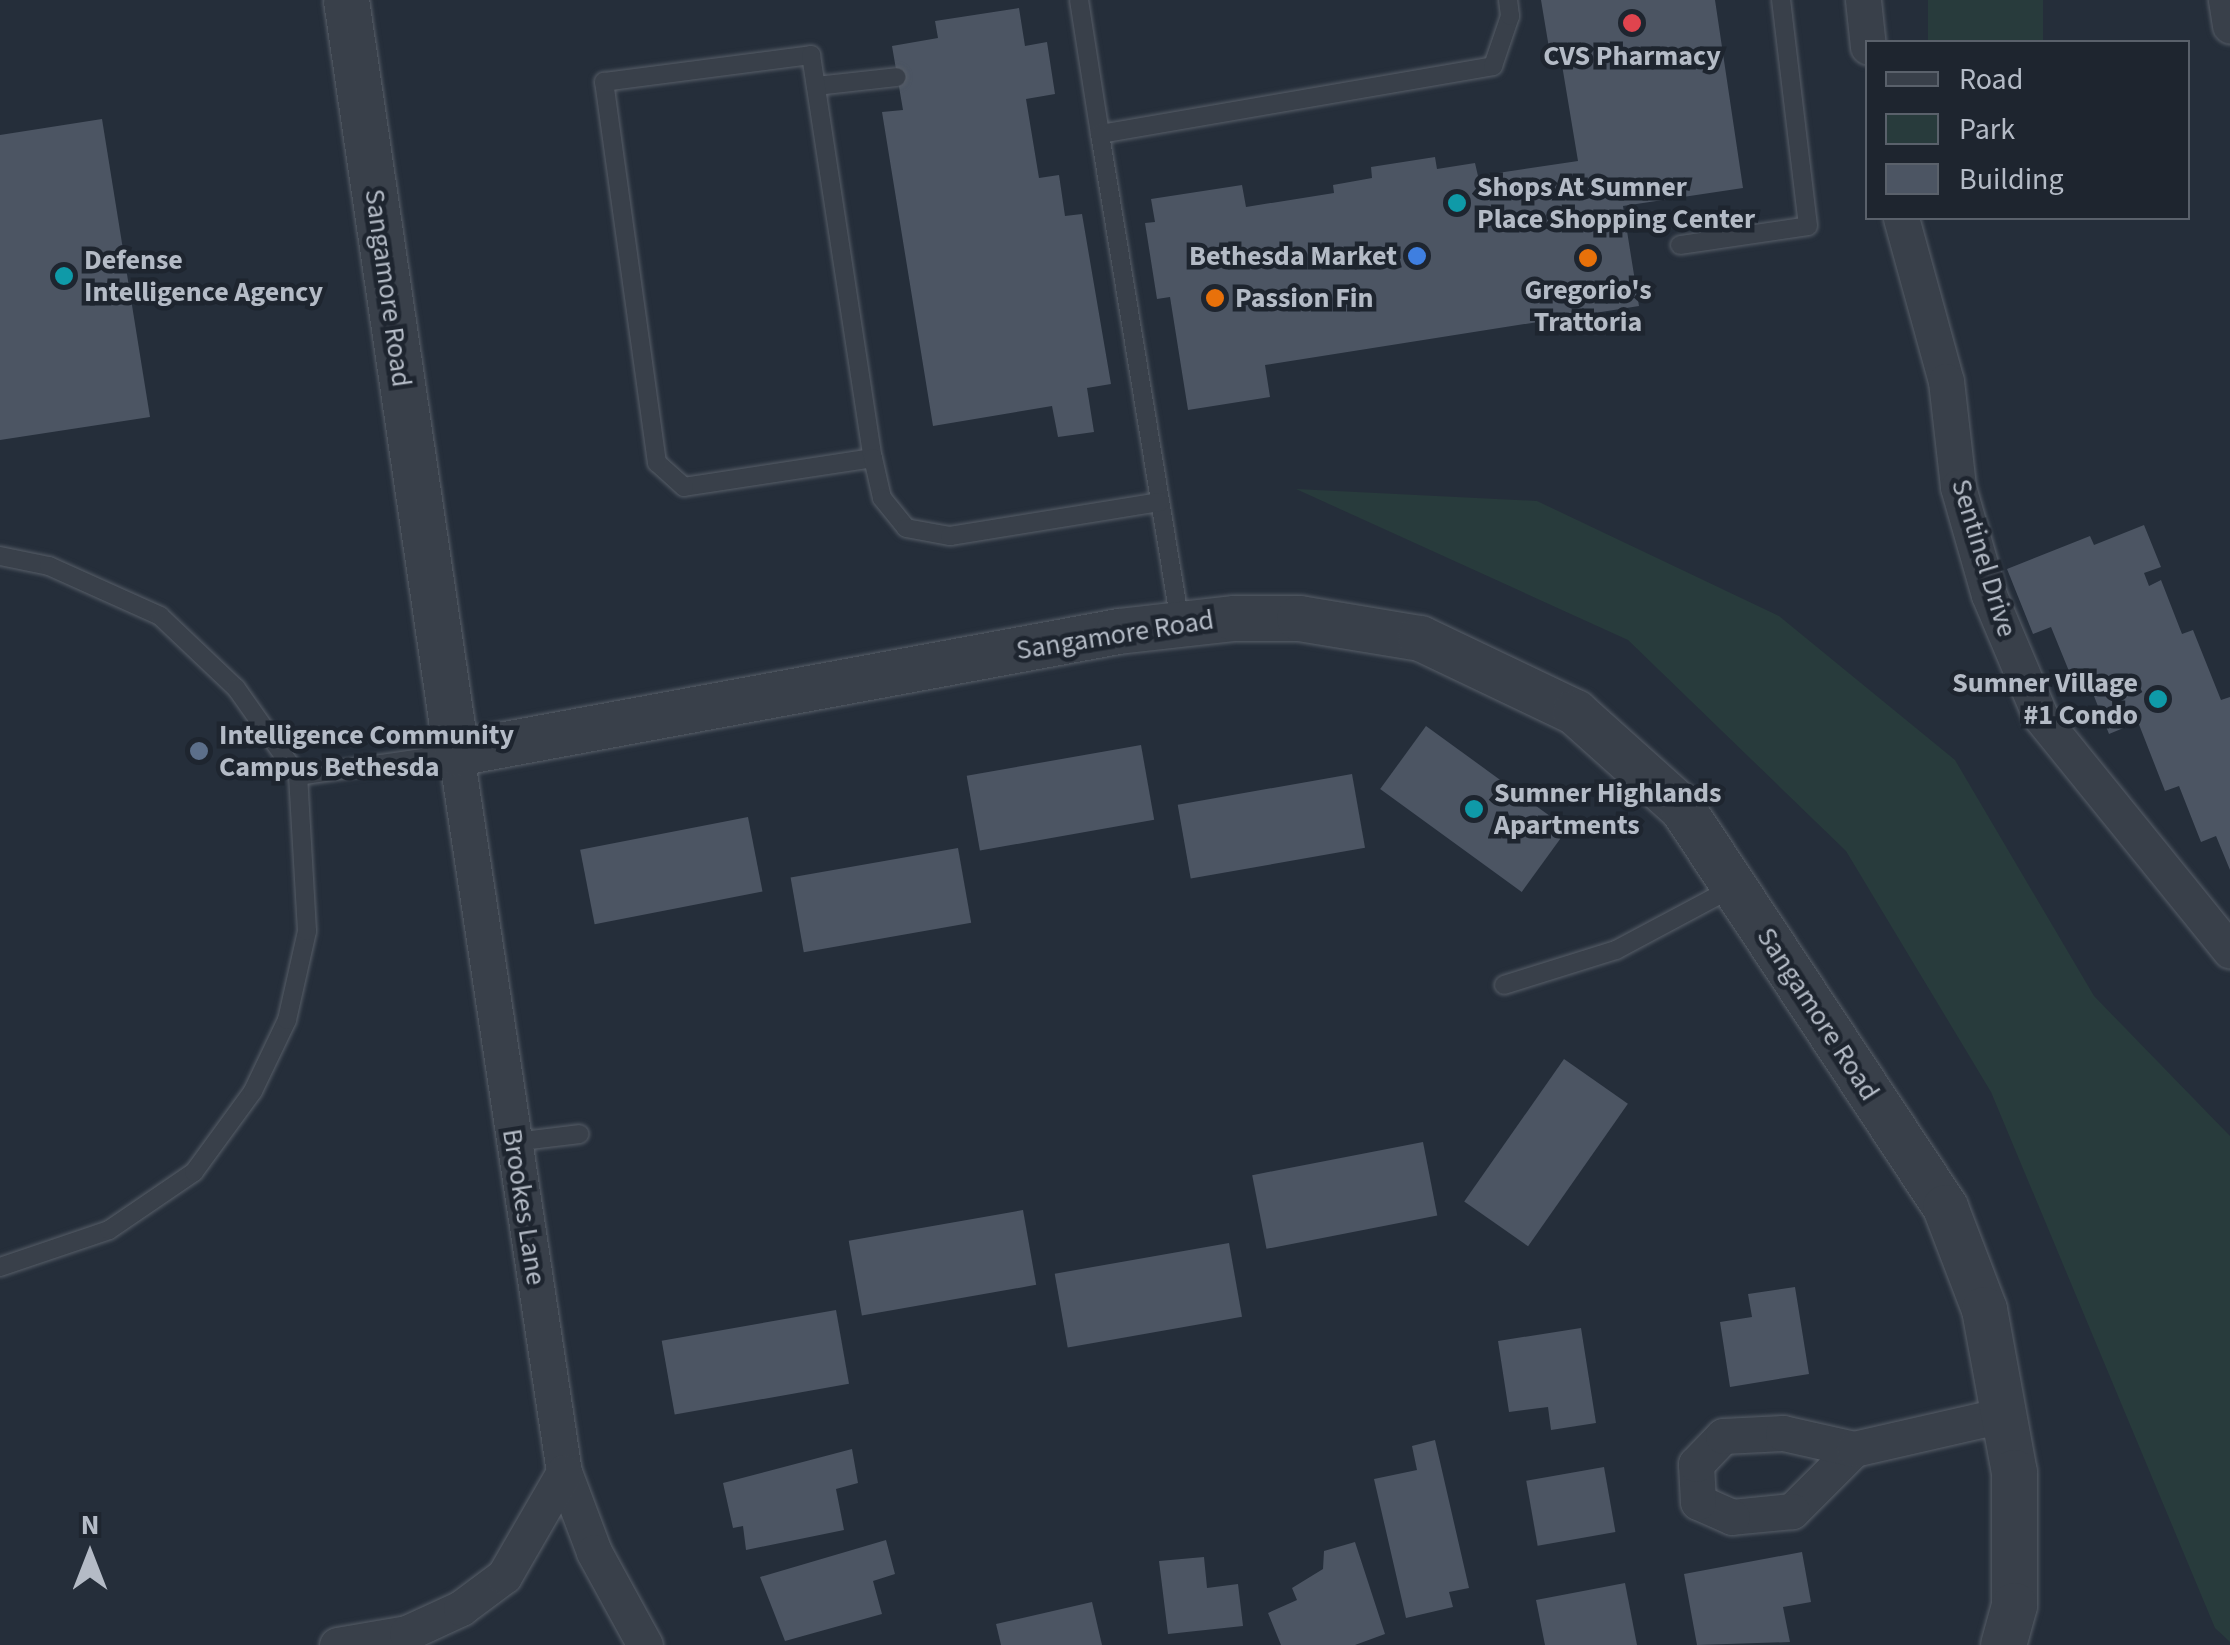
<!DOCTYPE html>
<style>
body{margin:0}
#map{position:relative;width:2230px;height:1645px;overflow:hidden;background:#252e3a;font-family:"Source Sans 3",sans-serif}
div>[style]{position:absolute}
.green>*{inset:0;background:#283b3c;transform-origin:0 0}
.building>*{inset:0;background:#4c5563;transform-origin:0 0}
.roads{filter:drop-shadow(0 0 2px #575e68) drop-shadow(0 0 2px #575e68)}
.service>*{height:18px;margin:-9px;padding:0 9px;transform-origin:9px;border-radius:9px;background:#39404a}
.minor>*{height:35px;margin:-17.5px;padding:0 17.5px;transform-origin:17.5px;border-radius:17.5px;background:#39404a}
.tertiary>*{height:45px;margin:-22.5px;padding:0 22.5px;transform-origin:22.5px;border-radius:22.5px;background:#39404a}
.dots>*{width:28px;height:28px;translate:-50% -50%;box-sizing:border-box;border:5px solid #1e252f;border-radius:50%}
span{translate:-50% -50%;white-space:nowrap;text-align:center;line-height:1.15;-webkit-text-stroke:9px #1e252f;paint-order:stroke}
.poi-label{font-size:28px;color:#b4bbc6;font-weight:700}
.left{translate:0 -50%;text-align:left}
.right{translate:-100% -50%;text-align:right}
.street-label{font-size:28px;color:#b4bbc6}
.legend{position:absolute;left:1865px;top:40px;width:325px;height:180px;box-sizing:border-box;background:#1e252f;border:2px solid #5a616b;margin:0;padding:12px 18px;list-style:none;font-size:30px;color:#b4bbc6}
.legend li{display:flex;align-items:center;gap:20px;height:50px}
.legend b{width:50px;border:2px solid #5a616b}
.north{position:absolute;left:40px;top:1505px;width:100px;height:100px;-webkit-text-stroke:8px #1e252f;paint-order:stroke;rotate:0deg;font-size:28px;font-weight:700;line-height:40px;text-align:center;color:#b4bbc6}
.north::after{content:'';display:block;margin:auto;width:35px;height:45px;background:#b4bbc6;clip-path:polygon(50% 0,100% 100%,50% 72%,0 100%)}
</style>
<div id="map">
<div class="green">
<div style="left:1928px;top:0;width:115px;height:43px"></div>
<div style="clip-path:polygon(1296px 489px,1537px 501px,1779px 616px,1955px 760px,2094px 996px,2230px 1136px,2230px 1642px,2215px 1628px,1991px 1092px,1846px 851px,1628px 640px)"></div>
</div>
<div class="building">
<div style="clip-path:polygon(1541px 0,1715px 0,1743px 188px,1623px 206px,1639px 306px,1265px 365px,1270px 397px,1188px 410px,1170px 297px,1157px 299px,1145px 223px,1155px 222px,1151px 199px,1242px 185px,1246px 207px,1334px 193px,1333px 185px,1372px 178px,1371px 167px,1435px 157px,1437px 169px,1475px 163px,1478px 176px,1578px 161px,1562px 65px,1552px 66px)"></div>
<div style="clip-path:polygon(1019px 8px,1025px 46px,1047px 42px,1055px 94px,1026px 99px,1039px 178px,1059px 175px,1065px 216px,1082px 214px,1111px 384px,1087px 388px,1094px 432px,1058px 437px,1052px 406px,933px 426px,882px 112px,903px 110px,892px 46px,938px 38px,935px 21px)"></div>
<div style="clip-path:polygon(102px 119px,150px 417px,0 440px,0 135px)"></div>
<div style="clip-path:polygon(2144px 525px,2161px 567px,2144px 573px,2149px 586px,2161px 580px,2182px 634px,2193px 630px,2221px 700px,2230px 697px,2230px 870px,2216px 836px,2201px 842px,2179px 786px,2165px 791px,2138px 722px,2109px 734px,2086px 676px,2073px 681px,2051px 627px,2033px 634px,2007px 569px,2090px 536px,2094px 545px)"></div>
<div style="left:1426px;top:726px;width:175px;height:78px;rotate:36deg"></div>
<div style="left:1141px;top:745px;width:76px;height:177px;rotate:80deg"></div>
<div style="left:1352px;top:774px;width:75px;height:177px;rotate:80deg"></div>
<div style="left:748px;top:817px;width:76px;height:171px;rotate:79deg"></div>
<div style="left:958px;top:848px;width:76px;height:170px;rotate:80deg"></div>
<div style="left:1564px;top:1059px;width:78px;height:174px;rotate:35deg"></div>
<div style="left:1423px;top:1142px;width:75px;height:174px;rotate:79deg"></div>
<div style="left:1023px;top:1210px;width:76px;height:177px;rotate:80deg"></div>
<div style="left:1229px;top:1243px;width:75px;height:177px;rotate:80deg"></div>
<div style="clip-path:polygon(1795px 1287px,1809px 1374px,1730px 1387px,1720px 1322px,1752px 1317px,1748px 1294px)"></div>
<div style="left:836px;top:1310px;width:75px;height:177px;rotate:80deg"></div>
<div style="clip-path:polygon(1581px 1328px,1596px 1423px,1551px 1430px,1548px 1407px,1509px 1412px,1498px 1341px)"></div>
<div style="clip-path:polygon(1435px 1440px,1469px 1588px,1449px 1592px,1453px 1607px,1406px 1618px,1374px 1479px,1417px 1470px,1412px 1446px)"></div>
<div style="clip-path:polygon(852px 1449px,858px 1483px,836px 1489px,844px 1530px,746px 1550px,743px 1526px,733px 1528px,723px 1483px)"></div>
<div style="left:1604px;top:1467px;width:66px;height:79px;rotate:80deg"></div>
<div style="clip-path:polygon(886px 1540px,895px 1574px,873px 1581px,882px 1614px,785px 1641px,760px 1577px)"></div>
<div style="clip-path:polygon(1355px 1542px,1385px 1634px,1355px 1645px,1281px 1645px,1268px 1613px,1297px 1600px,1292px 1588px,1323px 1569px,1324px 1551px)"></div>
<div style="clip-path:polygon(1802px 1552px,1811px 1602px,1783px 1607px,1790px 1642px,1697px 1645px,1684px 1574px)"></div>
<div style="clip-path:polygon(1204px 1557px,1207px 1588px,1238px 1584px,1243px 1626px,1168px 1634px,1159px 1561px)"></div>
<div style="clip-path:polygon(1625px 1583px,1637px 1645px,1545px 1645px,1536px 1600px)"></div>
<div style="clip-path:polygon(1092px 1602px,1102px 1645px,1001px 1645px,996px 1624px)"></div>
</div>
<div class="roads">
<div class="service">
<div style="left:1079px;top:0;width:136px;rotate:81.1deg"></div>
<div style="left:1100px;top:134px;width:399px;rotate:-9.8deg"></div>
<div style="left:1493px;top:66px;width:53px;rotate:-71.2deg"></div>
<div style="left:1510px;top:16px;width:16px;rotate:-97deg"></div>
<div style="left:816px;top:86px;width:81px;rotate:-6.3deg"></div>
<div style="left:1100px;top:134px;width:495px;rotate:80.7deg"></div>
<div style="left:1680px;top:245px;width:129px;rotate:-8.4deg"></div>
<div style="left:1808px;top:226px;width:228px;rotate:-96.8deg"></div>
<div style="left:873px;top:458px;width:191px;rotate:171.3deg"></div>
<div style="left:684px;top:487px;width:36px;rotate:-138deg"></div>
<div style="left:657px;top:463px;width:385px;rotate:-97.9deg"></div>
<div style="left:604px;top:82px;width:209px;rotate:-7.4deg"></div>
<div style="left:811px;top:55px;width:408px;rotate:81.3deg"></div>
<div style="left:873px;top:458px;width:41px;rotate:77.3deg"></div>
<div style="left:882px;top:498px;width:38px;rotate:51deg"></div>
<div style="left:906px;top:528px;width:45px;rotate:10.3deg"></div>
<div style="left:950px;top:536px;width:213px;rotate:-9.2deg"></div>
<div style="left:0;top:556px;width:50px;rotate:11.5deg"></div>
<div style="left:49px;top:566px;width:122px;rotate:24.2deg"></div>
<div style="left:160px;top:616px;width:105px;rotate:43.5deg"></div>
<div style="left:236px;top:688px;width:108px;rotate:54.8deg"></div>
<div style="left:1504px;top:985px;width:117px;rotate:-17.4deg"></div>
<div style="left:1616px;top:950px;width:132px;rotate:-28.1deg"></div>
<div style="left:514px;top:1142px;width:66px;rotate:-6.9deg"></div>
<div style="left:0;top:1267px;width:115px;rotate:-18.7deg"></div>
<div style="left:109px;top:1230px;width:103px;rotate:-34.3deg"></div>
<div style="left:194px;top:1172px;width:100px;rotate:-53.9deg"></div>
<div style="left:253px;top:1091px;width:79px;rotate:-64.4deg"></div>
<div style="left:287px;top:1020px;width:91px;rotate:-77.3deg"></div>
<div style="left:307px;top:931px;width:155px;rotate:-93.3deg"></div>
<div style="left:298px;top:776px;width:160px;rotate:-8.3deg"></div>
</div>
<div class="minor">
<div style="left:1863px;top:0;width:47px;rotate:83.9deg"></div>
<div style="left:2226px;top:0;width:26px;rotate:81deg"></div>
<div style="left:1901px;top:218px;width:169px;rotate:74.6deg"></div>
<div style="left:1946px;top:381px;width:107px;rotate:83.5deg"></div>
<div style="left:1958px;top:487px;width:112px;rotate:74deg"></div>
<div style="left:1989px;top:595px;width:131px;rotate:67.1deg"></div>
<div style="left:2040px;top:716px;width:302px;rotate:51deg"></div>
<div style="left:456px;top:753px;width:727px;rotate:81.46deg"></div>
<div style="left:564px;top:1472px;width:85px;rotate:69.4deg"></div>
<div style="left:594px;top:1552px;width:106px;rotate:61.3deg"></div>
<div style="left:1854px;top:1449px;width:88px;rotate:135deg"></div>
<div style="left:1792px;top:1511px;width:60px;rotate:174.3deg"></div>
<div style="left:1732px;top:1517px;width:37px;rotate:-156deg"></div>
<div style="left:1698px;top:1502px;width:38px;rotate:-93deg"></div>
<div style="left:1696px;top:1464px;width:39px;rotate:-46deg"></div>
<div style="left:1723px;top:1436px;width:60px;rotate:-2.9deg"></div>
<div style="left:1783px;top:1433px;width:73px;rotate:12.7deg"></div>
<div style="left:1854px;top:1449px;width:153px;rotate:-12.9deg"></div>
<div style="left:337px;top:1645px;width:71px;rotate:-9.7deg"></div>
<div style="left:407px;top:1633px;width:60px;rotate:-24.8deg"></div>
<div style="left:461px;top:1608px;width:54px;rotate:-36.7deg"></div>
<div style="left:504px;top:1576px;width:120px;rotate:-60deg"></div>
</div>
<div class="tertiary">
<div style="left:346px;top:0;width:761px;rotate:81.69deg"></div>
<div style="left:456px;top:753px;width:673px;rotate:-10.44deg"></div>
<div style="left:1118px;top:631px;width:117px;rotate:-6.4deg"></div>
<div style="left:1234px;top:618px;width:65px"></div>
<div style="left:1299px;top:618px;width:123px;rotate:9.4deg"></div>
<div style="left:1420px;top:638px;width:172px;rotate:25.5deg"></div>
<div style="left:1575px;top:712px;width:144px;rotate:41.9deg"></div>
<div style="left:1682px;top:808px;width:478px;rotate:56.6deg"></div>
<div style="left:1945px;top:1207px;width:109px;rotate:69.1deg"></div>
<div style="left:1984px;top:1309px;width:166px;rotate:79.6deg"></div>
<div style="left:2014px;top:1472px;width:133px;rotate:90deg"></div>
<div style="left:2014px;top:1605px;width:41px;rotate:105.4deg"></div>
</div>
</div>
<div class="dots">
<div style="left:1632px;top:23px;background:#e0444e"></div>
<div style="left:1457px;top:203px;background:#0f9aa8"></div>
<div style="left:1417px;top:256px;background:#3f7fe0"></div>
<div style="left:1588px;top:258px;background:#e8710a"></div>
<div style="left:64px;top:276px;background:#0f9aa8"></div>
<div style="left:1215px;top:298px;background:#e8710a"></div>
<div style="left:2158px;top:699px;background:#0f9aa8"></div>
<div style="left:199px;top:751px;background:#5c6f8a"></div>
<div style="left:1474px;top:809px;background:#0f9aa8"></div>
</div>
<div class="poi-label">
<span style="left:1632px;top:56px">CVS Pharmacy</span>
<span class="left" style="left:1477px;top:203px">Shops At Sumner<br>Place Shopping Center</span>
<span class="right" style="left:1397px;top:256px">Bethesda Market</span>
<span class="left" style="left:84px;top:276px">Defense<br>Intelligence Agency</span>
<span style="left:1588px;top:306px">Gregorio's<br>Trattoria</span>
<span class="left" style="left:1235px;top:298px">Passion Fin</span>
<span class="right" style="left:2138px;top:699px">Sumner Village<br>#1 Condo</span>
<span class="left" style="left:219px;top:751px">Intelligence Community<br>Campus Bethesda</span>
<span class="left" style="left:1494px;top:809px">Sumner Highlands<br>Apartments</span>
</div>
<div class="street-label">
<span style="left:388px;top:288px;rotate:82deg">Sangamore Road</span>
<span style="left:1984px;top:558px;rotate:73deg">Sentinel Drive</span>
<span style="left:1115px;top:635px;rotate:-9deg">Sangamore Road</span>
<span style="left:1818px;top:1014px;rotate:57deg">Sangamore Road</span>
<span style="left:524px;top:1207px;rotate:81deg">Brookes Lane</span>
</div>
<ul class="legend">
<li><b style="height:12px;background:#39404a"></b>Road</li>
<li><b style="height:28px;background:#283b3c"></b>Park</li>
<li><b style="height:28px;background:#4c5563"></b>Building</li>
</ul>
<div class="north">N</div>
</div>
